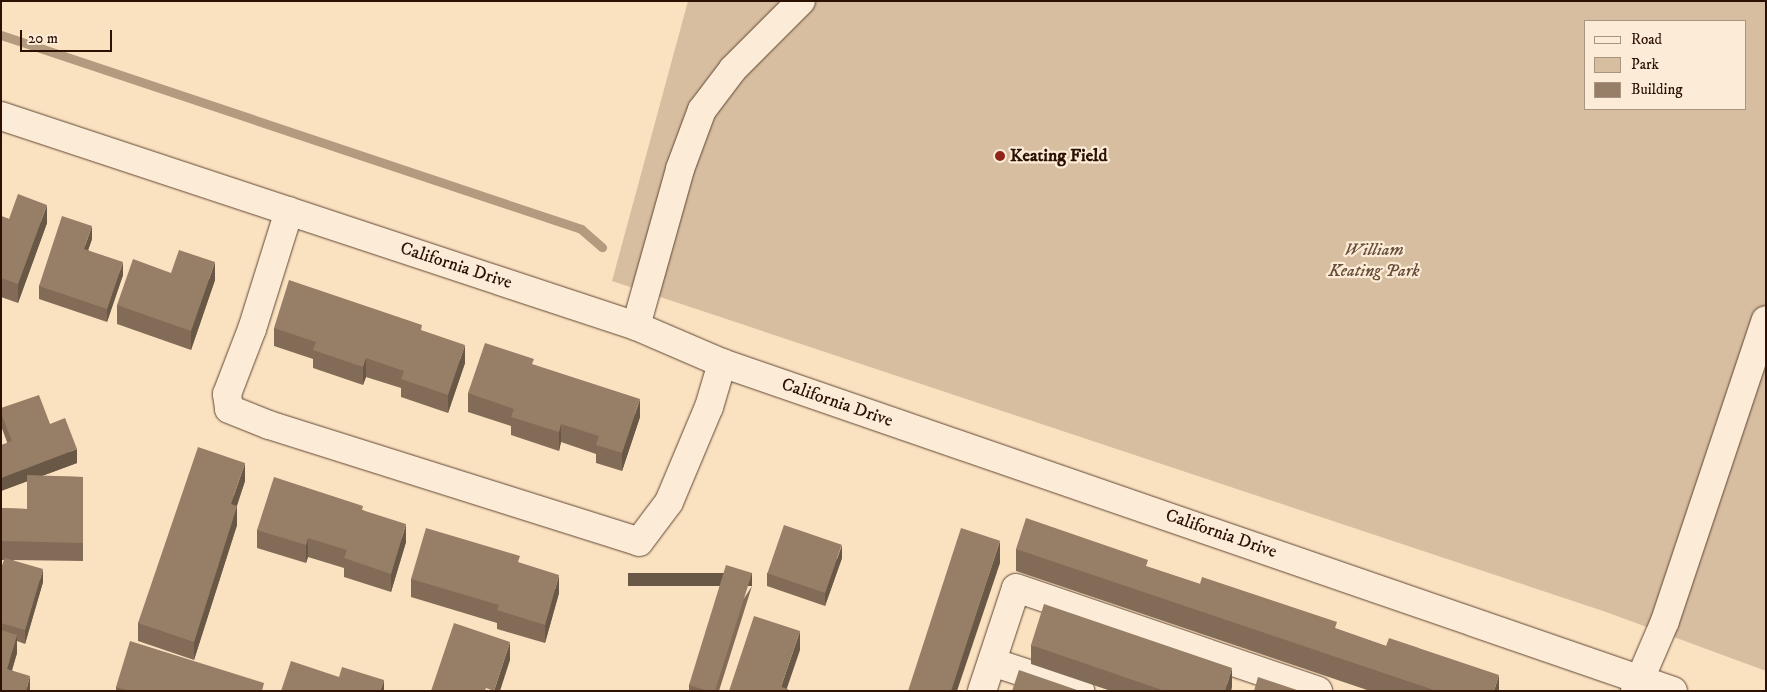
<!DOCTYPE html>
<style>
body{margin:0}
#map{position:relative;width:1767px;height:692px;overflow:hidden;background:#fae2c1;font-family:"IM FELL DW Pica",serif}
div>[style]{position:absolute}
.green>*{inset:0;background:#d7bea1}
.stream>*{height:9px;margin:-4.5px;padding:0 4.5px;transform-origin:4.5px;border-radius:4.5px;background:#b49b80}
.roads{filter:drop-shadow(0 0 1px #604532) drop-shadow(0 0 1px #604532)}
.minor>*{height:28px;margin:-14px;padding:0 14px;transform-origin:14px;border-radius:14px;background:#fcecd7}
.wall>*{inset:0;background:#826c58}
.shaded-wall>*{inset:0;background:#6a5847;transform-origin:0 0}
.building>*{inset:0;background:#977e66;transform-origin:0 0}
.dots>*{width:14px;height:14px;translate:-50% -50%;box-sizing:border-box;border:2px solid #fcecd7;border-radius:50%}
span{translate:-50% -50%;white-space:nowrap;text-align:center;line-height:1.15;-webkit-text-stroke:4.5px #fcecd7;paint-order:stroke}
.poi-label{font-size:18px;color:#2c1103;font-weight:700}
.left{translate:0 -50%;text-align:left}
.park-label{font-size:18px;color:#684e3a;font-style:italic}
.street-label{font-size:18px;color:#2c1103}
.frame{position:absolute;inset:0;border:2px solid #2c1103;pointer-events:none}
.legend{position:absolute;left:1584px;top:20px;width:162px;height:90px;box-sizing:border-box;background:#fcecd7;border:1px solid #a99482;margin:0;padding:6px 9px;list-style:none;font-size:15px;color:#2c1103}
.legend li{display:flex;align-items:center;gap:10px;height:25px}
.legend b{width:25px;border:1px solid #a99482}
.scale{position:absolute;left:20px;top:30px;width:92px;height:22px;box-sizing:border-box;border:2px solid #2c1103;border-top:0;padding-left:6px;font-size:15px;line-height:18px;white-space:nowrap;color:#2c1103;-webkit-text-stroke:4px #fcecd7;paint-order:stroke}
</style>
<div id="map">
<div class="green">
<div style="clip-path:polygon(evenodd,688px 1px,1766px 1px,1766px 671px,1606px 612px,612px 281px,688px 1px,1586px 21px,1746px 21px,1746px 109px,1586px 109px,1586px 21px)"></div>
</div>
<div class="stream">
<div style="left:1px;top:35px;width:612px;rotate:18.49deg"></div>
<div style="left:581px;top:229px;width:28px;rotate:41deg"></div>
</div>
<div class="roads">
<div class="minor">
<div style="left:1px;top:116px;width:669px;rotate:18.3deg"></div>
<div style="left:636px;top:326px;width:94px;rotate:23.3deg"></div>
<div style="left:722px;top:363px;width:1006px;rotate:19.03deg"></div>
<div style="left:289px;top:211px;width:124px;rotate:107.4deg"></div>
<div style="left:252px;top:329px;width:70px;rotate:111deg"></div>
<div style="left:227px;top:394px;width:15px;rotate:82deg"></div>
<div style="left:229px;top:409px;width:43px;rotate:21.8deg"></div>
<div style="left:269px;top:425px;width:388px;rotate:17.5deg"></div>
<div style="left:639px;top:542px;width:50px;rotate:-53.1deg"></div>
<div style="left:669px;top:502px;width:103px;rotate:-67.2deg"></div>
<div style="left:709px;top:407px;width:46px;rotate:-73.5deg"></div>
<div style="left:636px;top:326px;width:163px;rotate:-74.3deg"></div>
<div style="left:680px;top:169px;width:63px;rotate:-69.6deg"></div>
<div style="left:702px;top:110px;width:51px;rotate:-52.9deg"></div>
<div style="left:733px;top:69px;width:96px;rotate:-45deg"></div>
<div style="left:992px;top:662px;width:93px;rotate:18.2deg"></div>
<div style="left:982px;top:691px;width:108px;rotate:-71.7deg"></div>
<div style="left:1016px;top:588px;width:319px;rotate:18.8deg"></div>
<div style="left:1635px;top:691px;width:76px;rotate:-66.8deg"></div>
<div style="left:1665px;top:621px;width:317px;rotate:-71.5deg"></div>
</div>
</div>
<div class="wall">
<div style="clip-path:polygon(1px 216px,9px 219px,47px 223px,18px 303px,1px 297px)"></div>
<div style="clip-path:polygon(92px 239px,88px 250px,123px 275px,107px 322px,39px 299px,39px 286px)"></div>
<div style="clip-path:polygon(171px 273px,215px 280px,191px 350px,117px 324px,117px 305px)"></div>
<div style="clip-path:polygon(274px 328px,422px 331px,465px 363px,448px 413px,401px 397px,401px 388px,366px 377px,363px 385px,313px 368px,313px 359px,274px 346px)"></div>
<div style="clip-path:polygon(534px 365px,640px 417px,622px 471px,596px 463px,596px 454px,561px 442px,559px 451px,511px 435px,511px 426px,468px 412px,468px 393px)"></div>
<div style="clip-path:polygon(1px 408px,50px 424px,77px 463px,42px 476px,83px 477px,83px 561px,13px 560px,43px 582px,25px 644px,17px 641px,17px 653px,12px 670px,30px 691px,1px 691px,1px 569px,4px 560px,1px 560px,1px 508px,27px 509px,27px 481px,1px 491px,7px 442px,1px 426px)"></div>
<div style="clip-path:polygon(245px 481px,237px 506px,237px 525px,194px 660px,138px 641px,138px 623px)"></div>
<div style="clip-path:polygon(363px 510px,406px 542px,391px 592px,344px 577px,344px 568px,308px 557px,306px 563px,257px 548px,257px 530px)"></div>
<div style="clip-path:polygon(1016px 549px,1148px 567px,1337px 629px,1386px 646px,1499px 691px,1370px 691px,1016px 571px)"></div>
<div style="clip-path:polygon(842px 558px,825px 606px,767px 586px,767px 573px)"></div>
<div style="clip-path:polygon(520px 563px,559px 593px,545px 643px,497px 629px,497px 623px,411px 597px,411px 579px)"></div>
<div style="clip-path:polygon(752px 586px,719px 691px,689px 691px,689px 685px)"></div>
<div style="clip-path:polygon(1031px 645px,1232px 686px,1231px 691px,1111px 691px,1031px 664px)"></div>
<div style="clip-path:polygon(116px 687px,264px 691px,116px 691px)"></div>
</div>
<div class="shaded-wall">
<div style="clip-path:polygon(47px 205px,47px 223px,18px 303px,18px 284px)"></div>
<div style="clip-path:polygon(92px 226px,92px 239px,84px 262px,84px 249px)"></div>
<div style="clip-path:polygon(123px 262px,123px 275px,107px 322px,107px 309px)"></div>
<div style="clip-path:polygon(215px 262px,215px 280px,191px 350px,191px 331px)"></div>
<div style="clip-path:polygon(465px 345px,465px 363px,448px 413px,448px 395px)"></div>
<div style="clip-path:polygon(366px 358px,366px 377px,363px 385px,363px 367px)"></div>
<div style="clip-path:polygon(640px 399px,640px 417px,622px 471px,622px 453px)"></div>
<div style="clip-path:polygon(561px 424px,561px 442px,559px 451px,559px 432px)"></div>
<div style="clip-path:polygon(77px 449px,77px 463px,1px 491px,1px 478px)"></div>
<div style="clip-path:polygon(245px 463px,245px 481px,231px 522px,231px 504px)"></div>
<div style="clip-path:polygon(237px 506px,237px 525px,194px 660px,194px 642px)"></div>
<div style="clip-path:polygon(406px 524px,406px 542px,391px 592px,391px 574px)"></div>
<div style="clip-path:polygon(308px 538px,308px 557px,306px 563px,306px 545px)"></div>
<div style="clip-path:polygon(1000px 541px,1000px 563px,957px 691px,950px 691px)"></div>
<div style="clip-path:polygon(842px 545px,842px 558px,825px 606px,825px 593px)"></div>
<div style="clip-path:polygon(43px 569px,43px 582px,25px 644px,25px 630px)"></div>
<div style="left:752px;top:573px;width:13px;height:124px;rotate:90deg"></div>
<div style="clip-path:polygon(559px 575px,559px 593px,545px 643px,545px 625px)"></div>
<div style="clip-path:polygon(800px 631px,800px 650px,786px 691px,781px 687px)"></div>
<div style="clip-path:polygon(17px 635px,17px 653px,7px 687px,7px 669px)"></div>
<div style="clip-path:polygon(510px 642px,510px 660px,500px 691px,494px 691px)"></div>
<div style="clip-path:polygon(1232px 668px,1232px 686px,1231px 691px,1225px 691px)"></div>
<div style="clip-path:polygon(1499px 675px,1499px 691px,1494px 691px)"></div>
<div style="clip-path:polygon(30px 676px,30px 691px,26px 691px)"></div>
<div style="clip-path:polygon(384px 680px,384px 691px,380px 691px)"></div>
</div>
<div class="building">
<div style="clip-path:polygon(18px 194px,47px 205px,18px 284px,1px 278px,1px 216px,9px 219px)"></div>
<div style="clip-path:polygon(62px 216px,92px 226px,84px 249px,123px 262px,107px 309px,39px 286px)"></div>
<div style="clip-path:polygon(179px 250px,215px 262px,191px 331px,117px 305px,133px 259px,171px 273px)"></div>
<div style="clip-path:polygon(289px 280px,422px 325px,421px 330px,465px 345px,448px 395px,401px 379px,404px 371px,366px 358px,363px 367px,313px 350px,316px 342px,274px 328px)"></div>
<div style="clip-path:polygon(485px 343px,534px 359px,532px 364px,640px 399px,622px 453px,596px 445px,599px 436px,561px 424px,559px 432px,511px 417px,514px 409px,468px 393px)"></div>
<div style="clip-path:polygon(39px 395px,50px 424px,65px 418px,77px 449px,1px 478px,1px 445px,12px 441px,1px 413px,1px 408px)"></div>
<div style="clip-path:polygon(198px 447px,245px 463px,231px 504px,237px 506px,194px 642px,138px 623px)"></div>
<div style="clip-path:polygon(27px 475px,83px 477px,83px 543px,1px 541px,1px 508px,27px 509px)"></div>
<div style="clip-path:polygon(274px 477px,363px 506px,362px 510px,406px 524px,391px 574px,344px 558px,347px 550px,308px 538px,306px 545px,257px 530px)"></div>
<div style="clip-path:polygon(1026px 518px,1148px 560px,1146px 566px,1200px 584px,1202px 577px,1337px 622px,1335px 628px,1386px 646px,1389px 638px,1499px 675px,1494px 691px,1437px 691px,1016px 549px)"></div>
<div style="left:784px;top:525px;width:61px;height:51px;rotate:19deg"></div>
<div style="clip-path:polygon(426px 528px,520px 556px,518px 562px,559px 575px,545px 625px,497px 610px,499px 605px,411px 579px)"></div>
<div style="left:961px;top:528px;width:41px;height:172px;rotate:18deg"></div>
<div style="clip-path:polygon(5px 558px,43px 569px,25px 630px,1px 623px,1px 569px)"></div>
<div style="clip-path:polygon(726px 565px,752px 573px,715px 691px,708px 691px,689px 685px)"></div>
<div style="clip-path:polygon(1044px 604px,1232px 668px,1225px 691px,1165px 691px,1031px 645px)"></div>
<div style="clip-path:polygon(754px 616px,800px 631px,781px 687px,788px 689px,788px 691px,729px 691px)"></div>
<div style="clip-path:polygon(454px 623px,510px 642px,494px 691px,486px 688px,485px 691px,431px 691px)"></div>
<div style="clip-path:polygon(1px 630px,17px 635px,7px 669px,30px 676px,26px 691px,1px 691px)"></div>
<div style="clip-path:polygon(130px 641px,264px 683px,262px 691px,129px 691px,116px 687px)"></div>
<div style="clip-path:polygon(291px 661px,339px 677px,342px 667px,384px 680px,380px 691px,281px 691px)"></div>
<div style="clip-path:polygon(1019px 670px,1080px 691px,1012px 691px)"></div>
<div style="clip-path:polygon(1258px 677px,1300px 691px,1254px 691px)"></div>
</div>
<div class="dots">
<div style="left:1000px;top:156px;background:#8f2418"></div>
</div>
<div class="poi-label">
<span class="left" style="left:1010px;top:156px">Keating Field</span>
</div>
<div class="park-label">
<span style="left:1374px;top:261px">William<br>Keating Park</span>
</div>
<div class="street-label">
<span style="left:456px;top:266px;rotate:18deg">California Drive</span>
<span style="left:837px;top:403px;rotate:19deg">California Drive</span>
<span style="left:1221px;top:534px;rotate:19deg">California Drive</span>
</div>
<div class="frame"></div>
<ul class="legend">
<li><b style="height:6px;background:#fcecd7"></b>Road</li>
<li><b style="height:14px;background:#d7bea1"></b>Park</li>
<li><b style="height:14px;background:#977e66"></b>Building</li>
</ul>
<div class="scale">20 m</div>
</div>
